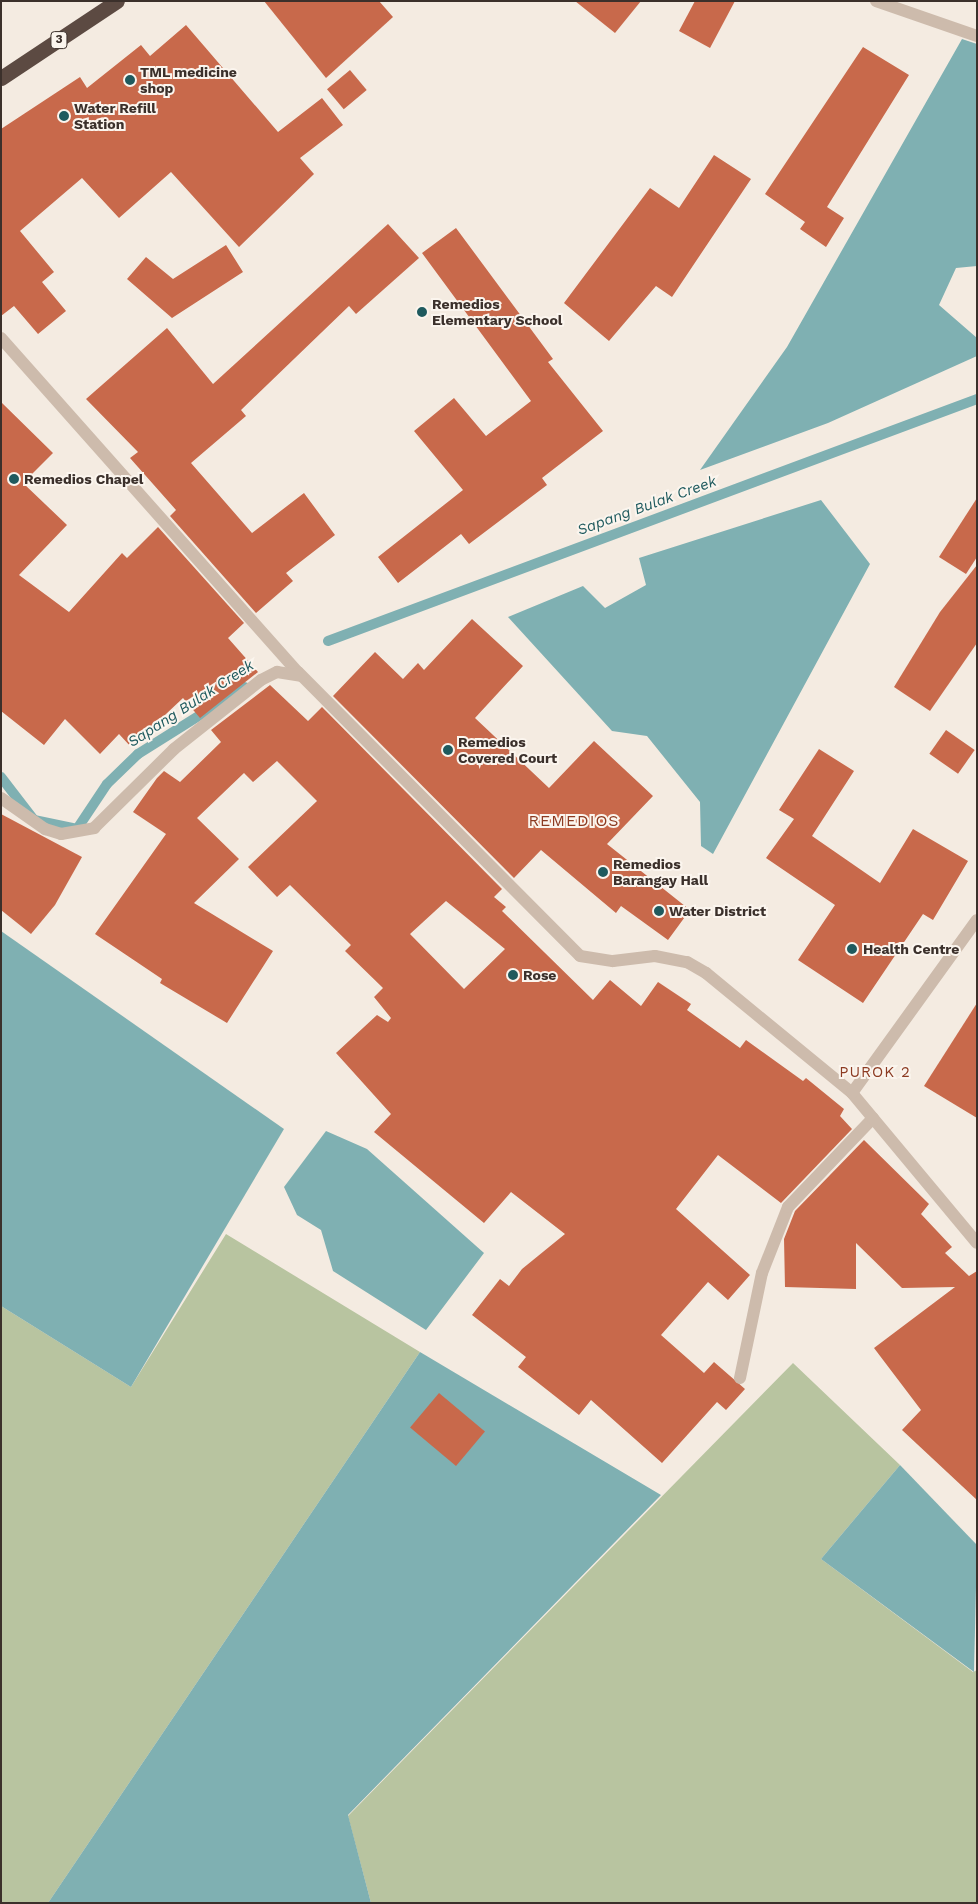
<!DOCTYPE html>
<style>
body{margin:0}
#map{position:relative;width:978px;height:1904px;overflow:hidden;background:#f4ebe1;font-family:"Work Sans",sans-serif}
div>[style]{position:absolute}
.green>*{inset:0;background:#b8c4a0}
.water>*{inset:0;background:#7fb0b2}
.stream>*{height:10px;margin:-5px;padding:0 5px;transform-origin:5px;border-radius:5px;background:#7fb0b2}
.building>*{inset:0;background:#c8694b;transform-origin:0 0}
.lane>*{height:12px;margin:-6px;padding:0 6px;transform-origin:6px;border-radius:6px;background:#cdbbac}
.street>*{height:12px;margin:-6px;padding:0 6px;transform-origin:6px;border-radius:6px;background:#cdbbac}
.highway>*{height:15px;margin:-7.5px;padding:0 7.5px;transform-origin:7.5px;border-radius:7.5px;background:#5c4a42}
.dots>*{width:14px;height:14px;translate:-50% -50%;box-sizing:border-box;border:2px solid #fbf5ee;border-radius:50%}
span{translate:-50% -50%;white-space:nowrap;text-align:center;line-height:1.15;-webkit-text-stroke:4px #fbf5ee;paint-order:stroke}
.shield-label span{padding:1px 4px;background:#fbf5ee;border:1px solid;border-radius:4px;-webkit-text-stroke-width:0}
.shield-label{font-size:12px;color:#3b302b;font-weight:700}
.poi-label{font-size:14px;color:#3b302b;font-weight:700}
.left{translate:0 -50%;text-align:left}
.water-label{font-size:15px;color:#1f5a5e;font-style:italic}
.neighbourhood-label{font-size:15px;color:#8c3b22;letter-spacing:1px}
.quarter-label{font-size:16px;color:#8c3b22;letter-spacing:1px}
.frame{position:absolute;inset:0;border:2px solid #3b302b;pointer-events:none}
</style>
<div id="map">
<div class="green">
<div style="clip-path:polygon(226px 1234px,420px 1352px,48px 1903px,1px 1903px,1px 1306px,131px 1387px)"></div>
<div style="clip-path:polygon(793px 1363px,900px 1465px,821px 1559px,973px 1672px,977px 1670px,977px 1903px,371px 1903px,348px 1816px)"></div>
</div>
<div class="water">
<div style="clip-path:polygon(962px 39px,977px 44px,977px 266px,956px 268px,939px 305px,977px 338px,977px 356px,828px 423px,700px 470px,787px 347px)"></div>
<div style="clip-path:polygon(821px 500px,870px 564px,713px 854px,701px 846px,700px 802px,647px 736px,612px 731px,508px 617px,583px 586px,605px 608px,646px 585px,639px 558px)"></div>
<div style="clip-path:polygon(1px 931px,284px 1129px,131px 1387px,1px 1306px)"></div>
<div style="clip-path:polygon(326px 1131px,367px 1149px,484px 1253px,426px 1330px,333px 1271px,321px 1230px,297px 1215px,284px 1187px)"></div>
<div style="clip-path:polygon(420px 1352px,661px 1495px,348px 1815px,371px 1903px,48px 1903px)"></div>
<div style="clip-path:polygon(900px 1465px,977px 1545px,974px 1672px,821px 1559px)"></div>
</div>
<div class="stream">
<div style="left:328px;top:641px;width:693px;rotate:-20.45deg"></div>
<div style="left:1px;top:777px;width:54px;rotate:52.5deg"></div>
<div style="left:34px;top:820px;width:44px;rotate:11.8deg"></div>
<div style="left:77px;top:829px;width:54px;rotate:-56.3deg"></div>
<div style="left:107px;top:784px;width:43px;rotate:-44.1deg"></div>
<div style="left:138px;top:754px;width:126px;rotate:-32.1deg"></div>
</div>
<div class="building">
<div style="clip-path:polygon(264px 1px,379px 1px,393px 17px,326px 78px)"></div>
<div style="clip-path:polygon(575px 1px,641px 1px,615px 33px)"></div>
<div style="clip-path:polygon(695px 1px,735px 1px,710px 48px,679px 31px)"></div>
<div style="clip-path:polygon(186px 25px,278px 132px,322px 98px,343px 125px,300px 158px,314px 174px,239px 247px,171px 172px,119px 218px,82px 178px,20px 231px,54px 272px,42px 282px,66px 311px,38px 334px,14px 306px,1px 316px,1px 129px,80px 77px,87px 88px,141px 45px,150px 56px)"></div>
<div style="clip-path:polygon(863px 47px,909px 75px,827px 207px,844px 218px,826px 247px,800px 229px,805px 222px,765px 194px)"></div>
<div style="left:350px;top:70px;width:26px;height:30px;rotate:50deg"></div>
<div style="clip-path:polygon(714px 155px,751px 179px,672px 297px,656px 286px,609px 341px,564px 303px,650px 188px,679px 208px)"></div>
<div style="clip-path:polygon(388px 224px,419px 258px,356px 314px,349px 306px,241px 410px,246px 416px,191px 463px,252px 533px,304px 493px,335px 535px,286px 573px,293px 581px,256px 613px,170px 516px,176px 510px,130px 458px,138px 452px,86px 399px,167px 328px,213px 384px)"></div>
<div style="clip-path:polygon(456px 228px,553px 359px,548px 362px,603px 431px,542px 478px,547px 485px,469px 544px,461px 534px,398px 583px,378px 557px,463px 490px,414px 431px,454px 398px,486px 436px,531px 401px,422px 253px)"></div>
<div style="clip-path:polygon(226px 245px,243px 272px,172px 318px,127px 279px,146px 257px,173px 279px)"></div>
<div style="clip-path:polygon(1px 402px,53px 453px,23px 483px,67px 525px,19px 575px,69px 612px,122px 553px,127px 558px,158px 527px,244px 623px,228px 638px,258px 672px,200px 718px,183px 698px,131px 747px,119px 734px,100px 754px,65px 719px,44px 745px,1px 711px)"></div>
<div style="clip-path:polygon(977px 498px,977px 557px,966px 574px,939px 557px)"></div>
<div style="clip-path:polygon(977px 565px,977px 643px,930px 711px,894px 687px,940px 612px)"></div>
<div style="clip-path:polygon(472px 619px,523px 666px,475px 718px,549px 788px,594px 741px,653px 796px,607px 844px,690px 910px,668px 940px,621px 906px,616px 913px,541px 850px,514px 878px,333px 696px,375px 652px,403px 679px,418px 663px,424px 670px)"></div>
<div style="clip-path:polygon(evenodd,270px 685px,308px 721px,322px 707px,502px 889px,494px 897px,506px 907px,502px 911px,593px 1000px,610px 980px,641px 1006px,658px 982px,691px 1004px,687px 1010px,740px 1048px,746px 1040px,803px 1081px,806px 1078px,844px 1109px,840px 1116px,852px 1129px,781px 1203px,718px 1155px,676px 1209px,750px 1275px,728px 1300px,708px 1282px,661px 1335px,704px 1373px,714px 1362px,745px 1389px,726px 1410px,717px 1402px,662px 1463px,591px 1400px,579px 1415px,518px 1367px,526px 1357px,472px 1315px,500px 1279px,509px 1286px,522px 1269px,565px 1234px,511px 1192px,484px 1223px,374px 1132px,391px 1114px,336px 1053px,377px 1015px,388px 1022px,391px 1018px,374px 997px,383px 988px,345px 951px,351px 945px,290px 885px,277px 897px,248px 867px,317px 801px,277px 761px,253px 782px,244px 773px,197px 818px,239px 859px,194px 903px,273px 951px,227px 1023px,160px 983px,162px 979px,95px 934px,166px 834px,133px 812px,157px 778px,164px 771px,180px 782px,221px 742px,211px 730px,270px 685px,446px 901px,505px 949px,464px 989px,410px 934px,446px 901px)"></div>
<div style="left:946px;top:730px;width:35px;height:29px;rotate:35deg"></div>
<div style="clip-path:polygon(819px 749px,854px 771px,812px 836px,880px 883px,913px 829px,968px 861px,933px 920px,923px 914px,863px 1003px,798px 960px,835px 905px,766px 858px,794px 819px,779px 810px)"></div>
<div style="clip-path:polygon(1px 814px,82px 857px,55px 905px,31px 934px,1px 910px)"></div>
<div style="clip-path:polygon(977px 1003px,977px 1118px,924px 1086px)"></div>
<div style="clip-path:polygon(864px 1140px,929px 1204px,921px 1214px,952px 1247px,945px 1253px,969px 1276px,977px 1271px,977px 1500px,902px 1430px,921px 1410px,874px 1348px,955px 1287px,902px 1288px,856px 1243px,856px 1289px,785px 1287px,784px 1239px,795px 1211px)"></div>
<div style="left:439px;top:1393px;width:60px;height:45px;rotate:40deg"></div>
</div>
<div class="lane">
<div style="left:876px;top:1px;width:107px;rotate:19.1deg"></div>
<div style="left:740px;top:1378px;width:107px;rotate:-78.2deg"></div>
<div style="left:762px;top:1273px;width:71px;rotate:-68.5deg"></div>
<div style="left:788px;top:1207px;width:123px;rotate:-46.3deg"></div>
</div>
<div class="street">
<div style="left:1px;top:338px;width:447px;rotate:48.4deg"></div>
<div style="left:298px;top:672px;width:400px;rotate:45.2deg"></div>
<div style="left:580px;top:956px;width:33px;rotate:9deg"></div>
<div style="left:613px;top:961px;width:42px;rotate:-6.8deg"></div>
<div style="left:655px;top:956px;width:33px;rotate:11deg"></div>
<div style="left:687px;top:962px;width:22px;rotate:30deg"></div>
<div style="left:706px;top:973px;width:189px;rotate:39.4deg"></div>
<div style="left:852px;top:1093px;width:195px;rotate:50.2deg"></div>
<div style="left:1px;top:798px;width:54px;rotate:35.2deg"></div>
<div style="left:45px;top:829px;width:17px;rotate:17deg"></div>
<div style="left:61px;top:834px;width:34px;rotate:-10deg"></div>
<div style="left:94px;top:828px;width:112px;rotate:-44.6deg"></div>
<div style="left:174px;top:749px;width:111px;rotate:-38.4deg"></div>
<div style="left:261px;top:680px;width:18px;rotate:-27deg"></div>
<div style="left:277px;top:672px;width:24px;rotate:9deg"></div>
<div style="left:852px;top:1093px;width:213px;rotate:-54.2deg"></div>
</div>
<div class="highway">
<div style="left:1px;top:78px;width:139px;rotate:-33.6deg"></div>
</div>
<div class="dots">
<div style="left:130px;top:80px;background:#1f5a5e"></div>
<div style="left:64px;top:116px;background:#1f5a5e"></div>
<div style="left:422px;top:312px;background:#1f5a5e"></div>
<div style="left:14px;top:479px;background:#1f5a5e"></div>
<div style="left:448px;top:750px;background:#1f5a5e"></div>
<div style="left:603px;top:872px;background:#1f5a5e"></div>
<div style="left:659px;top:911px;background:#1f5a5e"></div>
<div style="left:852px;top:949px;background:#1f5a5e"></div>
<div style="left:513px;top:975px;background:#1f5a5e"></div>
</div>
<div class="shield-label">
<span style="left:59px;top:40px">3</span>
</div>
<div class="poi-label">
<span class="left" style="left:140px;top:80px">TML medicine<br>shop</span>
<span class="left" style="left:74px;top:116px">Water Refill<br>Station</span>
<span class="left" style="left:432px;top:312px">Remedios<br>Elementary School</span>
<span class="left" style="left:24px;top:479px">Remedios Chapel</span>
<span class="left" style="left:458px;top:750px">Remedios<br>Covered Court</span>
<span class="left" style="left:613px;top:872px">Remedios<br>Barangay Hall</span>
<span class="left" style="left:669px;top:911px">Water District</span>
<span class="left" style="left:863px;top:949px">Health Centre</span>
<span class="left" style="left:523px;top:975px">Rose</span>
</div>
<div class="water-label">
<span style="left:647px;top:506px;rotate:-20deg">Sapang Bulak Creek</span>
<span style="left:191px;top:704px;rotate:-33deg">Sapang Bulak Creek</span>
</div>
<div class="neighbourhood-label">
<span style="left:875px;top:1073px">PUROK 2</span>
</div>
<div class="quarter-label">
<span style="left:574px;top:821px">REMEDIOS</span>
</div>
<div class="frame"></div>
</div>
